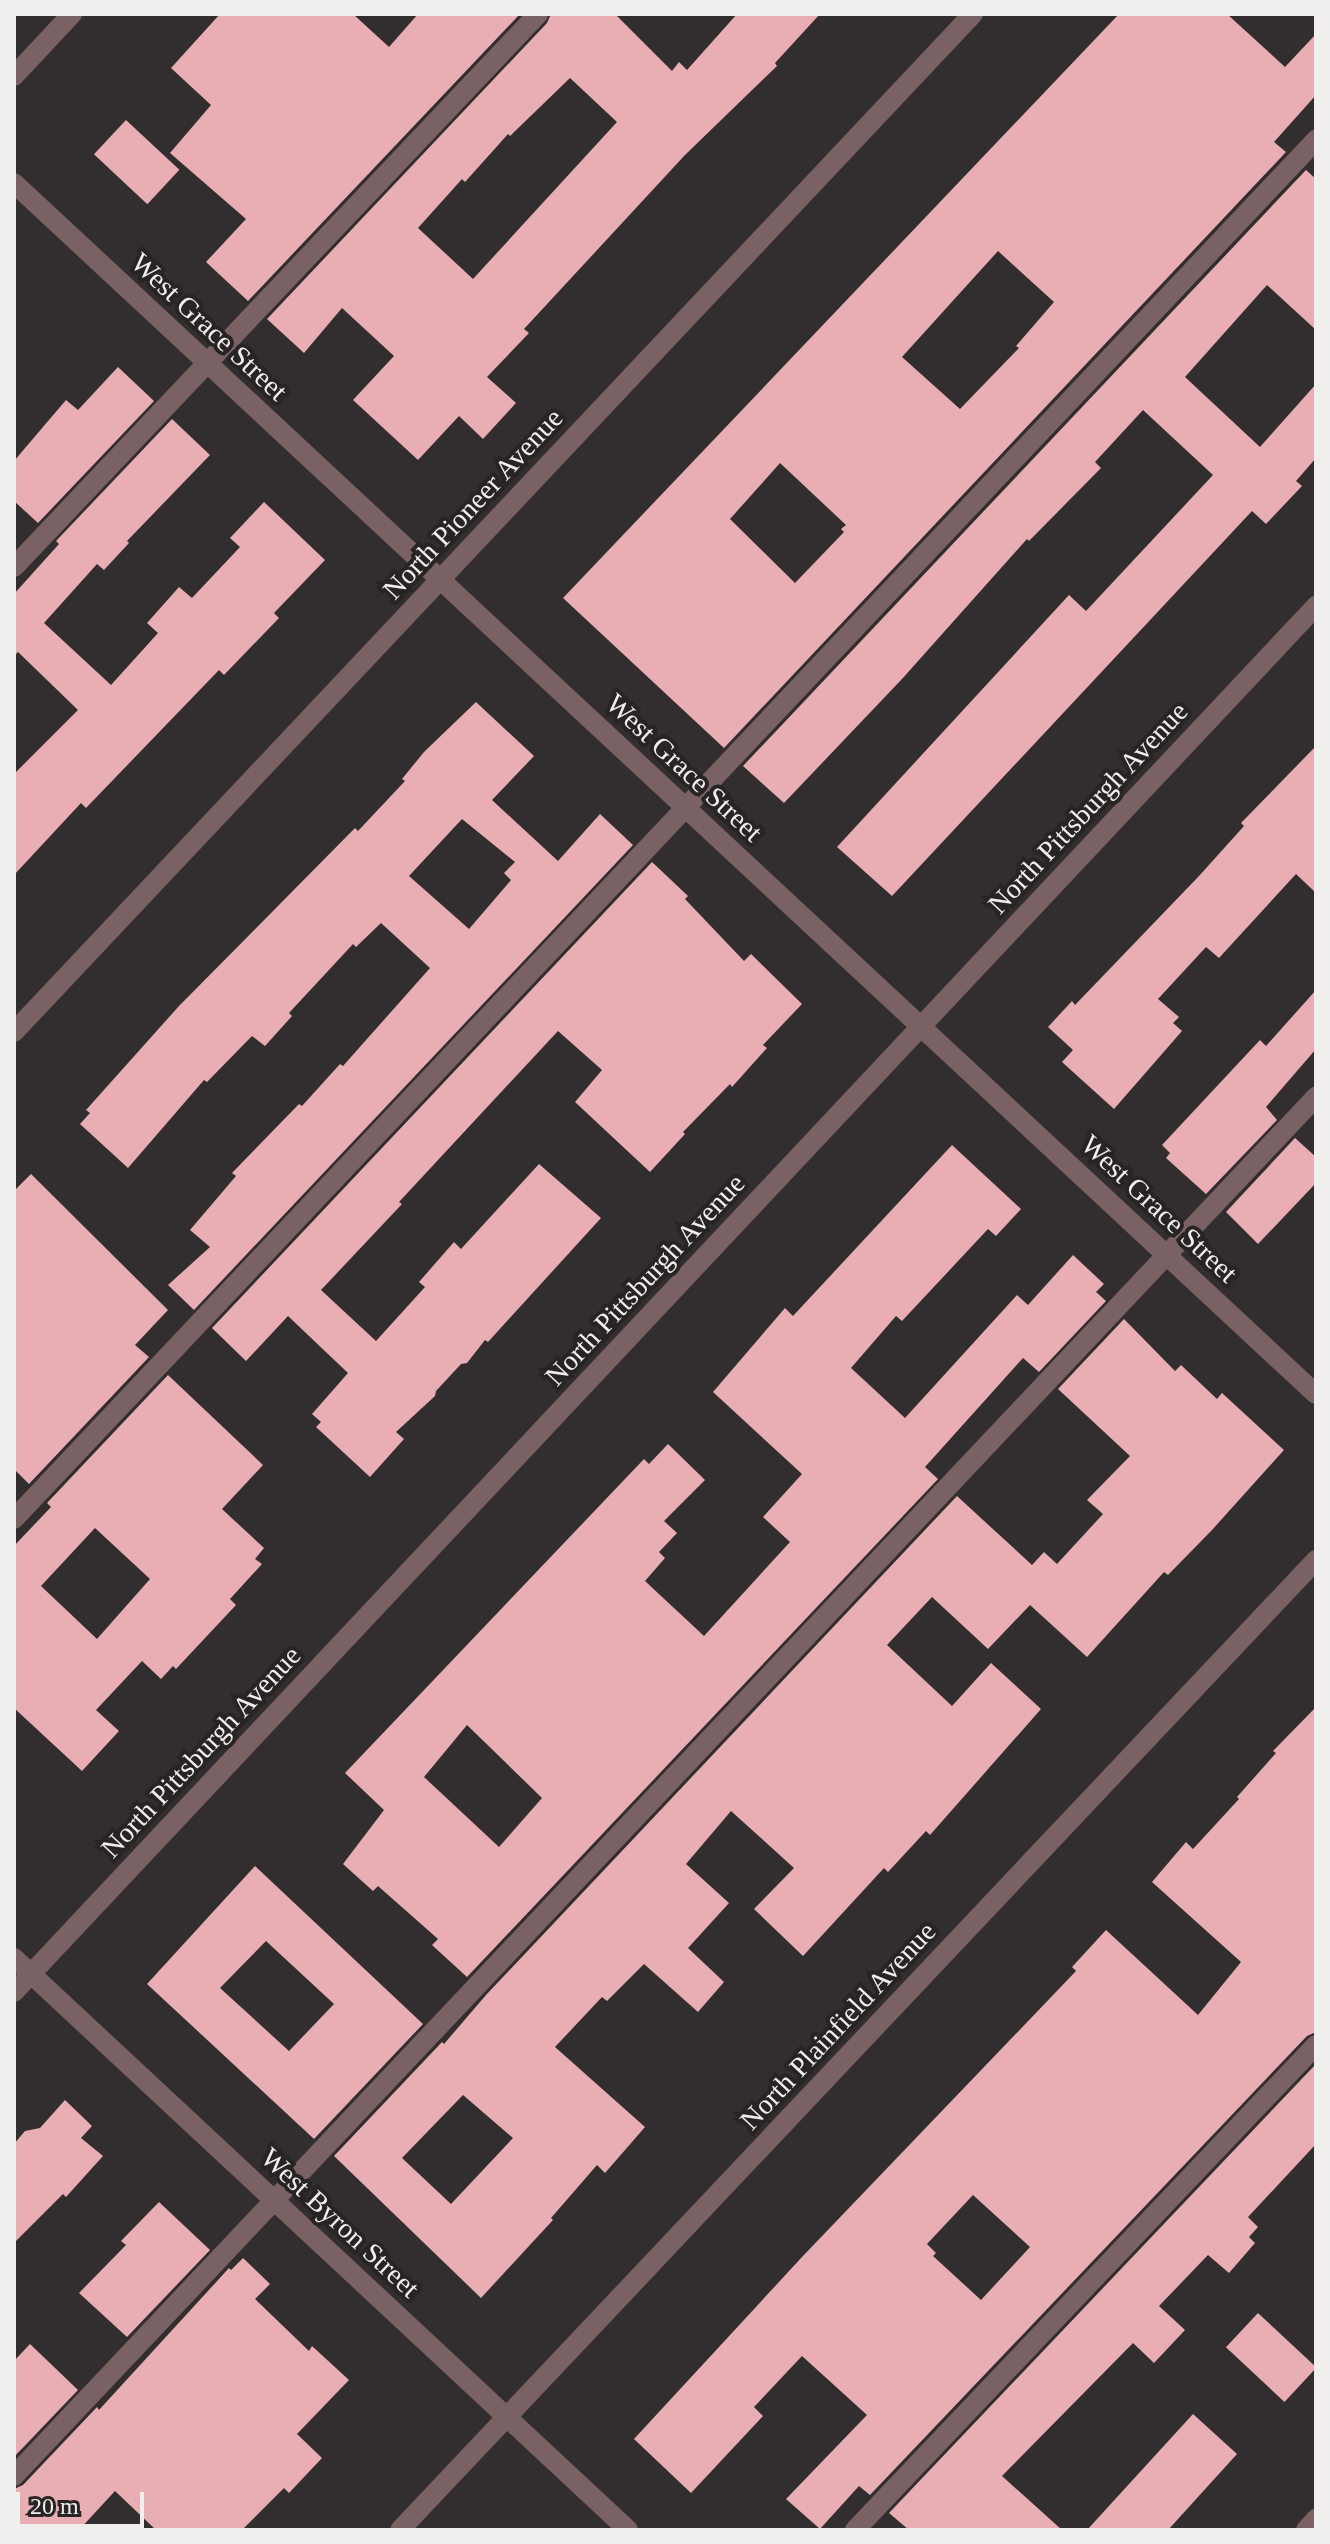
<!DOCTYPE html>
<style>
body{margin:0}
#map{position:relative;width:1330px;height:2544px;overflow:hidden;background:#322d2e;font-family:"Times New Roman",serif}
div>[style]{position:absolute}
.building>*{inset:0;background:#e9aeb4;transform-origin:0 0}
.minor>*{height:20px;margin:-10px;padding:0 10px;transform-origin:10px;border-radius:10px;background:#7a6264}
span{translate:-50% -50%;white-space:nowrap;text-align:center;line-height:1.15;-webkit-text-stroke:8px #282424;paint-order:stroke}
.street-label{font-size:28px;color:#f1eeee}
.frame{position:absolute;inset:0;border:16px solid #f1eeee;pointer-events:none}
.scale{position:absolute;left:16px;top:2492px;width:128px;height:36px;box-sizing:border-box;border:4px solid #f1eeee;border-top:0;padding-left:10px;font-size:24px;line-height:28px;white-space:nowrap;color:#f1eeee;-webkit-text-stroke:6px #282424;paint-order:stroke}
</style>
<div id="map">
<div class="building">
<div style="clip-path:polygon(220px 14px,353px 14px,389px 47px,418px 14px,520px 14px,248px 301px,206px 262px,246px 219px,170px 153px,211px 105px,171px 68px)"></div>
<div style="clip-path:polygon(evenodd,551px 14px,615px 14px,672px 71px,679px 62px,687px 70px,737px 14px,820px 14px,775px 63px,777px 66px,685px 155px,524px 329px,529px 333px,487px 377px,516px 403px,483px 439px,459px 416px,418px 460px,353px 400px,394px 356px,342px 308px,304px 353px,267px 319px,547px 23px,551px 14px,570px 78px,617px 122px,473px 279px,418px 228px,462px 179px,465px 182px,508px 134px,510px 136px,570px 78px)"></div>
<div style="clip-path:polygon(evenodd,1119px 14px,1227px 14px,1285px 67px,1316px 34px,1316px 95px,1274px 142px,1286px 152px,724px 748px,563px 598px,1119px 14px,998px 251px,1054px 302px,1016px 346px,1019px 348px,960px 409px,902px 357px,998px 251px,1119px 14px,780px 463px,846px 525px,841px 529px,844px 532px,795px 583px,730px 519px,780px 463px)"></div>
<div style="left:126px;top:120px;width:73px;height:47px;rotate:43deg"></div>
<div style="clip-path:polygon(1306px 170px,1316px 179px,1316px 330px,1267px 285px,1185px 377px,1260px 447px,1316px 384px,1316px 458px,1296px 481px,1302px 486px,1266px 524px,1252px 511px,892px 896px,837px 847px,1069px 595px,1086px 611px,1213px 475px,1143px 410px,1095px 462px,1101px 468px,1029px 541px,1027px 539px,902px 679px,784px 803px,743px 766px)"></div>
<div style="clip-path:polygon(118px 367px,154px 401px,38px 523px,14px 501px,14px 461px,66px 400px,78px 410px)"></div>
<div style="clip-path:polygon(172px 419px,210px 455px,127px 541px,129px 543px,104px 570px,97px 564px,44px 623px,111px 685px,158px 633px,147px 623px,179px 587px,192px 598px,240px 547px,230px 538px,264px 502px,325px 560px,274px 613px,279px 618px,224px 675px,219px 670px,86px 808px,81px 803px,14px 875px,14px 774px,78px 710px,18px 652px,14px 656px,14px 594px,59px 544px,56px 541px)"></div>
<div style="clip-path:polygon(evenodd,476px 702px,534px 756px,492px 800px,558px 861px,600px 814px,633px 845px,194px 1310px,168px 1285px,210px 1247px,190px 1230px,236px 1176px,232px 1173px,299px 1104px,302px 1106px,340px 1064px,343px 1066px,430px 968px,381px 923px,356px 947px,353px 944px,289px 1013px,292px 1016px,265px 1046px,252px 1036px,207px 1082px,204px 1080px,128px 1168px,80px 1124px,90px 1113px,86px 1110px,179px 1006px,355px 828px,358px 831px,405px 781px,402px 779px,424px 752px,476px 702px,462px 819px,515px 862px,504px 873px,511px 880px,469px 929px,409px 876px,462px 819px)"></div>
<div style="clip-path:polygon(1316px 746px,1316px 893px,1296px 874px,1219px 958px,1206px 947px,1158px 999px,1179px 1017px,1173px 1023px,1182px 1031px,1114px 1109px,1062px 1062px,1073px 1050px,1048px 1027px,1072px 1001px,1075px 1005px,1199px 876px,1244px 826px,1241px 823px)"></div>
<div style="clip-path:polygon(652px 862px,688px 896px,685px 899px,744px 961px,751px 954px,802px 1004px,763px 1045px,767px 1048px,732px 1087px,730px 1084px,683px 1132px,685px 1134px,650px 1172px,575px 1102px,602px 1070px,558px 1031px,399px 1202px,402px 1204px,321px 1290px,376px 1341px,425px 1287px,419px 1282px,454px 1242px,461px 1249px,539px 1164px,601px 1218px,488px 1342px,485px 1340px,467px 1363px,461px 1364px,436px 1391px,435px 1396px,396px 1432px,404px 1439px,370px 1477px,316px 1427px,321px 1422px,312px 1414px,348px 1373px,288px 1316px,246px 1361px,212px 1328px)"></div>
<div style="clip-path:polygon(1316px 990px,1316px 1049px,1266px 1107px,1277px 1120px,1206px 1194px,1166px 1158px,1170px 1153px,1162px 1145px,1260px 1040px,1266px 1046px)"></div>
<div style="clip-path:polygon(1295px 1138px,1316px 1157px,1316px 1183px,1258px 1244px,1226px 1212px)"></div>
<div style="clip-path:polygon(evenodd,952px 1145px,1021px 1209px,996px 1236px,988px 1229px,902px 1321px,896px 1316px,851px 1368px,905px 1418px,1017px 1295px,1028px 1305px,1073px 1255px,1104px 1284px,1096px 1292px,1106px 1301px,1039px 1372px,1023px 1358px,925px 1467px,938px 1479px,467px 1977px,432px 1945px,438px 1939px,378px 1886px,373px 1891px,343px 1864px,384px 1810px,345px 1773px,644px 1459px,649px 1464px,668px 1444px,705px 1480px,664px 1521px,677px 1533px,659px 1552px,665px 1558px,645px 1581px,704px 1636px,790px 1542px,763px 1517px,802px 1474px,713px 1392px,785px 1308px,793px 1316px,952px 1145px,467px 1725px,542px 1798px,499px 1847px,424px 1777px,467px 1725px)"></div>
<div style="clip-path:polygon(31px 1174px,168px 1310px,135px 1345px,149px 1357px,29px 1484px,14px 1469px,14px 1191px)"></div>
<div style="clip-path:polygon(evenodd,1124px 1319px,1175px 1371px,1181px 1365px,1217px 1399px,1222px 1393px,1284px 1450px,1212px 1530px,1168px 1575px,1164px 1572px,1087px 1657px,1030px 1605px,988px 1649px,932px 1597px,887px 1645px,952px 1706px,991px 1663px,1041px 1709px,930px 1835px,926px 1831px,888px 1872px,884px 1868px,803px 1956px,754px 1909px,794px 1868px,731px 1811px,686px 1864px,729px 1903px,688px 1948px,724px 1982px,698px 2012px,644px 1964px,607px 2001px,602px 1997px,555px 2047px,645px 2127px,605px 2173px,597px 2165px,551px 2218px,553px 2220px,481px 2298px,334px 2156px,442px 2042px,444px 2044px,486px 1995px,957px 1496px,1032px 1565px,1044px 1552px,1057px 1564px,1103px 1514px,1087px 1500px,1130px 1456px,1058px 1389px,1124px 1319px,463px 2095px,513px 2138px,451px 2204px,402px 2158px,463px 2095px)"></div>
<div style="clip-path:polygon(evenodd,168px 1375px,263px 1465px,222px 1509px,264px 1548px,255px 1559px,262px 1564px,230px 1599px,236px 1605px,176px 1669px,173px 1666px,161px 1679px,142px 1661px,96px 1710px,119px 1731px,82px 1771px,14px 1708px,14px 1546px,51px 1507px,47px 1503px,168px 1375px,95px 1528px,150px 1579px,97px 1639px,41px 1586px,95px 1528px)"></div>
<div style="clip-path:polygon(evenodd,1316px 1707px,1316px 2032px,1307px 2036px,870px 2495px,859px 2486px,820px 2529px,786px 2499px,867px 2415px,802px 2356px,754px 2407px,763px 2416px,691px 2493px,634px 2439px,802px 2257px,1076px 1971px,1072px 1967px,1106px 1930px,1198px 2015px,1241px 1962px,1152px 1882px,1186px 1842px,1193px 1849px,1239px 1799px,1237px 1797px,1276px 1753px,1273px 1751px,1316px 1707px,973px 2195px,1030px 2247px,981px 2300px,933px 2256px,936px 2253px,927px 2244px,973px 2195px)"></div>
<div style="clip-path:polygon(evenodd,255px 1866px,423px 2024px,314px 2139px,147px 1984px,255px 1866px,266px 1941px,334px 2004px,289px 2051px,220px 1988px,266px 1941px)"></div>
<div style="clip-path:polygon(1316px 2064px,1316px 2144px,1248px 2217px,1258px 2227px,1249px 2237px,1255px 2243px,1229px 2273px,1208px 2255px,1159px 2306px,1185px 2330px,1154px 2363px,1133px 2343px,1002px 2476px,1062px 2530px,909px 2530px,889px 2513px)"></div>
<div style="clip-path:polygon(65px 2100px,92px 2126px,81px 2138px,103px 2156px,66px 2197px,63px 2194px,14px 2243px,14px 2144px,25px 2131px,40px 2128px)"></div>
<div style="clip-path:polygon(159px 2202px,210px 2250px,127px 2337px,79px 2293px,126px 2245px,121px 2241px)"></div>
<div style="clip-path:polygon(243px 2258px,270px 2284px,255px 2299px,309px 2351px,312px 2346px,349px 2380px,297px 2434px,322px 2458px,289px 2493px,284px 2488px,242px 2530px,156px 2530px,115px 2491px,79px 2530px,14px 2530px,14px 2489px,23px 2485px,97px 2407px,99px 2410px,229px 2268px,231px 2270px)"></div>
<div style="left:1258px;top:2313px;width:80px;height:47px;rotate:43deg"></div>
<div style="clip-path:polygon(30px 2344px,78px 2390px,14px 2457px,14px 2361px)"></div>
<div style="clip-path:polygon(1193px 2414px,1237px 2454px,1168px 2530px,1087px 2530px)"></div>
</div>
<div class="minor">
<div style="left:14px;top:76px;width:85px;rotate:-46.9deg"></div>
<div style="left:14px;top:183px;width:1778px;rotate:42.93deg"></div>
<div style="left:14px;top:567px;width:762px;rotate:-46.54deg"></div>
<div style="left:14px;top:1032px;width:1399px;rotate:-46.71deg"></div>
<div style="left:14px;top:1519px;width:1897px;rotate:-46.65deg"></div>
<div style="left:14px;top:1958px;width:839px;rotate:42.97deg"></div>
<div style="left:14px;top:1992px;width:1902px;rotate:-46.79deg"></div>
<div style="left:14px;top:2476px;width:1897px;rotate:-46.65deg"></div>
<div style="left:400px;top:2530px;width:1334px;rotate:-46.64deg"></div>
<div style="left:855px;top:2530px;width:669px;rotate:-46.45deg"></div>
<div style="left:1306px;top:2530px;width:15px;rotate:-48deg"></div>
</div>
<div class="street-label">
<span style="left:209px;top:327px;rotate:43deg">West Grace Street</span>
<span style="left:473px;top:504px;rotate:-47deg">North Pioneer Avenue</span>
<span style="left:684px;top:768px;rotate:43deg">West Grace Street</span>
<span style="left:1088px;top:808px;rotate:-47deg">North Pittsburgh Avenue</span>
<span style="left:1159px;top:1209px;rotate:43deg">West Grace Street</span>
<span style="left:645px;top:1280px;rotate:-47deg">North Pittsburgh Avenue</span>
<span style="left:201px;top:1752px;rotate:-47deg">North Pittsburgh Avenue</span>
<span style="left:838px;top:2026px;rotate:-47deg">North Plainfield Avenue</span>
<span style="left:340px;top:2223px;rotate:43deg">West Byron Street</span>
</div>
<div class="frame"></div>
<div class="scale">20 m</div>
</div>
